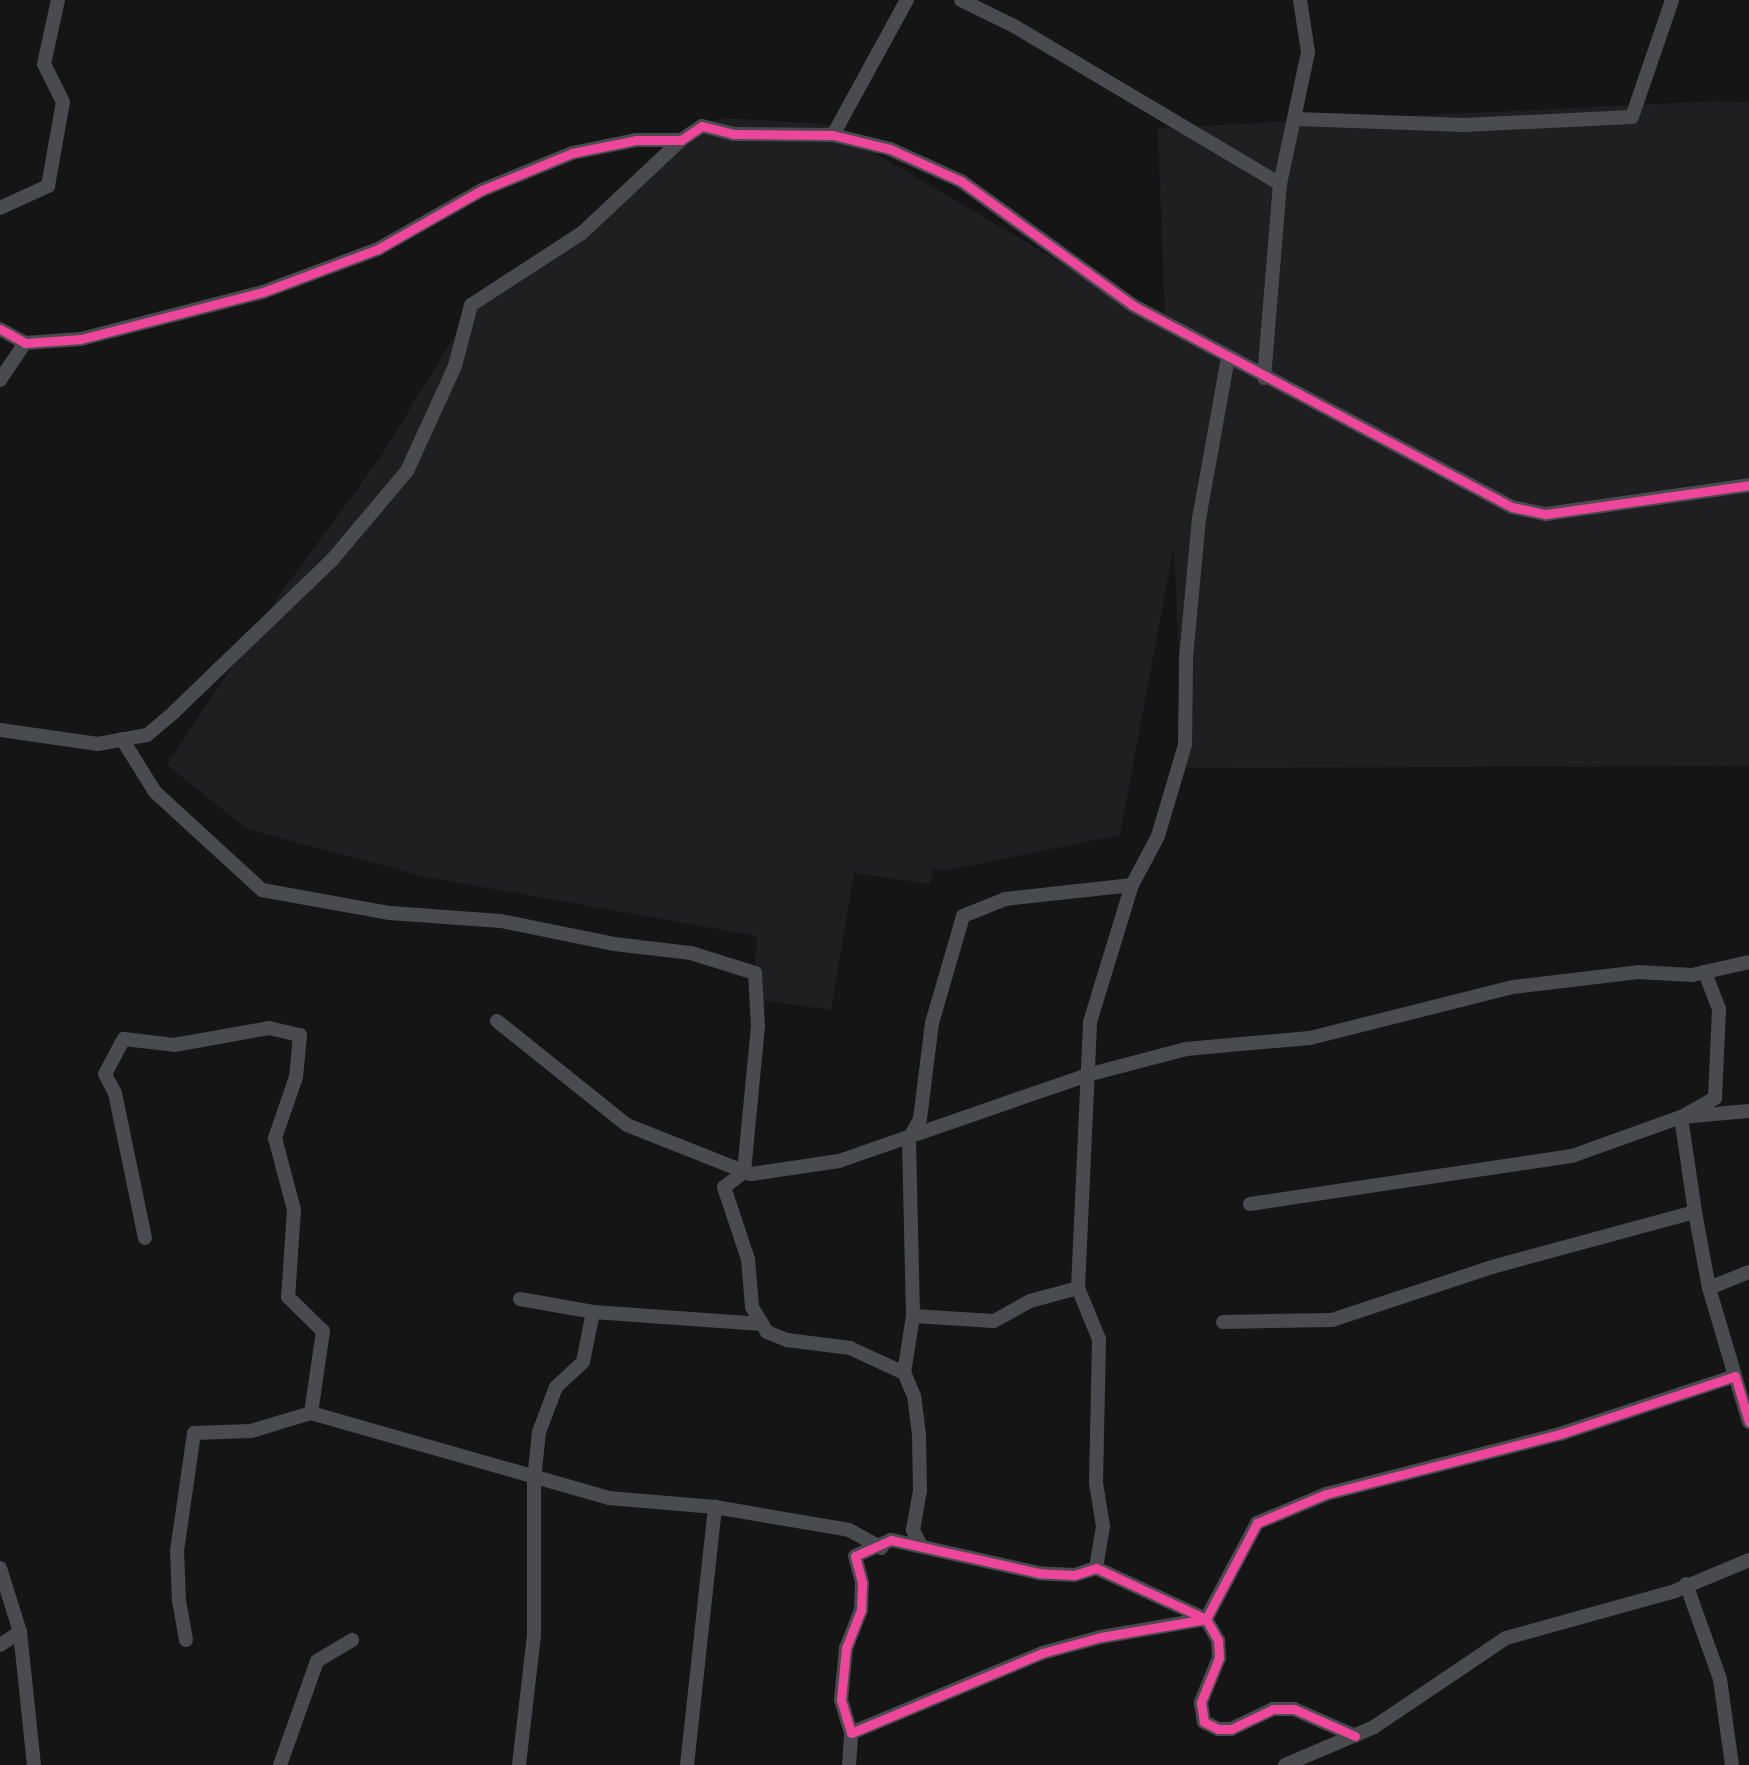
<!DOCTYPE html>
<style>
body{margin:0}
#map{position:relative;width:1749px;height:1765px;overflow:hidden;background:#151515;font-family:Helvetica,sans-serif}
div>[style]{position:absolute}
.built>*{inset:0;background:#1f1f21}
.minor>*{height:14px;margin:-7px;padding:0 7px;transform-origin:7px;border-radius:7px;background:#494b4e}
.cycleway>*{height:9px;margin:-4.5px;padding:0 4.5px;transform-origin:4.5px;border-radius:4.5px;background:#ed469a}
span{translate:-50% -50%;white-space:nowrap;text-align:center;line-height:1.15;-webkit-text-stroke:6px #0f0f11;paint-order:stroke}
</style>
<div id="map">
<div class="built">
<div style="clip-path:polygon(1717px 101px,1749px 102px,1749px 766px,1184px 768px,1174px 545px,1120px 835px,944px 871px,933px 869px,930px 884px,854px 873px,831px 1010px,753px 999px,757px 936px,426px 877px,247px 829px,167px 765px,278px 597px,380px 458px,471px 309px,571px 248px,687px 128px,725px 118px,826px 124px,1165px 324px,1158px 128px)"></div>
</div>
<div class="minor">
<div style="left:961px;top:0;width:59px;rotate:26.1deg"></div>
<div style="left:1014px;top:26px;width:309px;rotate:30.7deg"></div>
<div style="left:1297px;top:119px;width:167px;rotate:2.1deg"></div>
<div style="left:1464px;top:125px;width:168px;rotate:-2.7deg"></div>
<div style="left:1632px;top:117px;width:124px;rotate:-71.1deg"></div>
<div style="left:833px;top:135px;width:154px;rotate:-61.3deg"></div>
<div style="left:0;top:208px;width:53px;rotate:-24.6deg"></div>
<div style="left:48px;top:186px;width:85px;rotate:-79.9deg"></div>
<div style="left:63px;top:102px;width:42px;rotate:-116.6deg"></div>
<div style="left:44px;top:64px;width:66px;rotate:-77.7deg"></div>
<div style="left:0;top:329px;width:29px;rotate:29deg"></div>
<div style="left:25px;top:343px;width:56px;rotate:-4.1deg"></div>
<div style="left:81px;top:339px;width:188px;rotate:-14.5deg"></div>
<div style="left:263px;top:292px;width:123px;rotate:-20.5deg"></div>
<div style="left:378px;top:249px;width:120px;rotate:-29.6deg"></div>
<div style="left:482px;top:190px;width:97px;rotate:-22.3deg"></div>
<div style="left:572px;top:153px;width:65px;rotate:-11.5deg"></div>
<div style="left:636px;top:140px;width:45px"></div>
<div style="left:681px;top:140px;width:25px;rotate:-34deg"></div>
<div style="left:702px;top:126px;width:32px;rotate:14deg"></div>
<div style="left:733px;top:134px;width:100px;rotate:0.6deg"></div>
<div style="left:833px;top:135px;width:59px;rotate:13.8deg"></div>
<div style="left:890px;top:149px;width:78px;rotate:24.3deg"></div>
<div style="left:961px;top:181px;width:211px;rotate:35.9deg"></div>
<div style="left:1132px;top:305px;width:430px;rotate:28deg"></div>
<div style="left:1512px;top:507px;width:35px;rotate:12deg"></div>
<div style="left:1546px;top:514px;width:205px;rotate:-8.1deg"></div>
<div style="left:1264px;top:378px;width:195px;rotate:-85.3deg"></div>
<div style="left:1280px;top:184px;width:135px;rotate:-78deg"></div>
<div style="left:1308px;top:52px;width:53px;rotate:-98.7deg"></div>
<div style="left:0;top:380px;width:45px;rotate:-56deg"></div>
<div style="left:0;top:730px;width:99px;rotate:8.1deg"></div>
<div style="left:98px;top:744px;width:50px;rotate:-10.4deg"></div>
<div style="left:147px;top:735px;width:35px;rotate:-40deg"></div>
<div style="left:174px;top:712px;width:219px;rotate:-43.9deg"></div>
<div style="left:332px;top:560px;width:116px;rotate:-49.9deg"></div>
<div style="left:407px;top:471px;width:115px;rotate:-65.4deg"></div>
<div style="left:455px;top:366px;width:63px;rotate:-75.3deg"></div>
<div style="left:471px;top:305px;width:132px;rotate:-33deg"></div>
<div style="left:582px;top:233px;width:136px;rotate:-43.2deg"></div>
<div style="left:122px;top:739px;width:62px;rotate:58.1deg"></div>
<div style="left:155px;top:792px;width:145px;rotate:42.5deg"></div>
<div style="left:262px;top:890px;width:130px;rotate:10.2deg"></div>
<div style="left:390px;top:913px;width:111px;rotate:4.1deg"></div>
<div style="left:501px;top:921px;width:115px;rotate:11.5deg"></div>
<div style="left:614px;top:944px;width:78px;rotate:6.7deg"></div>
<div style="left:691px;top:953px;width:67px;rotate:17.4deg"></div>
<div style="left:755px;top:973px;width:53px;rotate:86.8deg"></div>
<div style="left:758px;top:1026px;width:147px;rotate:95.5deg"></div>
<div style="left:744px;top:1172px;width:25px;rotate:143deg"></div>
<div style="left:724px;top:1187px;width:76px;rotate:71.6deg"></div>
<div style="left:748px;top:1259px;width:48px;rotate:85.2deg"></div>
<div style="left:752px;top:1307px;width:29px;rotate:59deg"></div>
<div style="left:767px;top:1332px;width:22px;rotate:22deg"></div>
<div style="left:787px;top:1340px;width:64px;rotate:7.2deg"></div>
<div style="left:850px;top:1348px;width:60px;rotate:24.8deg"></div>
<div style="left:497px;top:1021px;width:166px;rotate:38.7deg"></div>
<div style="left:627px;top:1125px;width:133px;rotate:21.6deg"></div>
<div style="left:751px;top:1174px;width:89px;rotate:-8.4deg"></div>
<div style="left:839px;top:1161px;width:262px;rotate:-19.1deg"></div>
<div style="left:1087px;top:1075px;width:102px;rotate:-14.7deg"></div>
<div style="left:1186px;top:1049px;width:124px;rotate:-5.1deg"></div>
<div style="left:1310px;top:1038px;width:209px;rotate:-14.1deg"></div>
<div style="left:1513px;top:987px;width:126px;rotate:-6.8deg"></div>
<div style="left:1638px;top:972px;width:54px;rotate:3.2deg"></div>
<div style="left:1692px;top:975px;width:58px;rotate:-12.8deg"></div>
<div style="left:1250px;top:1204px;width:326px;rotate:-8.5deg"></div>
<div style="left:1572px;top:1156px;width:116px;rotate:-19.7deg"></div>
<div style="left:1681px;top:1117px;width:39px;rotate:-29deg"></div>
<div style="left:1715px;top:1098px;width:89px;rotate:-87.4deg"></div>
<div style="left:1719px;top:1009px;width:40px;rotate:-111deg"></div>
<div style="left:1695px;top:1212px;width:96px;rotate:-98.4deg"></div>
<div style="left:1681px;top:1117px;width:68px;rotate:-5deg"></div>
<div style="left:145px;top:1238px;width:148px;rotate:-101.7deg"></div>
<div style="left:115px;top:1093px;width:21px;rotate:-118deg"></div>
<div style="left:105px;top:1074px;width:40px;rotate:-62deg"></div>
<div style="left:124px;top:1039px;width:50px;rotate:6.8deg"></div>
<div style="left:174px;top:1045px;width:97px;rotate:-10.1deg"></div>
<div style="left:269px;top:1028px;width:32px;rotate:13deg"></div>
<div style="left:300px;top:1035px;width:42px;rotate:95.4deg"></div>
<div style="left:296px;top:1077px;width:65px;rotate:109deg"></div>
<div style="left:275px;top:1138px;width:74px;rotate:75.2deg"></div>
<div style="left:294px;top:1210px;width:87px;rotate:93.9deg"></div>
<div style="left:288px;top:1297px;width:49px;rotate:44.2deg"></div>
<div style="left:323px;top:1331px;width:83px;rotate:98.3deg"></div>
<div style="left:311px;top:1413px;width:310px;rotate:15.9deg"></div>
<div style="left:609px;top:1498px;width:106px;rotate:4.9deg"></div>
<div style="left:1709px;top:1288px;width:43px;rotate:-21.8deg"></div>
<div style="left:520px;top:1299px;width:74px;rotate:10.1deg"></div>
<div style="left:593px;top:1312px;width:169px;rotate:4.1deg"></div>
<div style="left:913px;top:1316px;width:81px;rotate:3.5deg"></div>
<div style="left:994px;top:1321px;width:41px;rotate:-29.1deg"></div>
<div style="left:1030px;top:1301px;width:50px;rotate:-15.2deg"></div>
<div style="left:1223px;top:1322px;width:109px;rotate:-1.1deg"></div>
<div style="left:1332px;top:1320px;width:169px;rotate:-18.3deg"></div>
<div style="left:1492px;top:1267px;width:210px;rotate:-15.2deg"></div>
<div style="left:1695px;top:1212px;width:77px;rotate:79.6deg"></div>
<div style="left:1709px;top:1288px;width:92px;rotate:73.5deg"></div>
<div style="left:920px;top:1544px;width:16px;rotate:-117deg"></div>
<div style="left:913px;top:1530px;width:40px;rotate:-80deg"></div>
<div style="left:920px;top:1491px;width:56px;rotate:-91deg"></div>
<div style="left:919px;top:1435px;width:39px;rotate:-97deg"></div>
<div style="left:914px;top:1396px;width:25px;rotate:-113deg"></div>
<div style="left:904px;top:1373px;width:58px;rotate:-81deg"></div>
<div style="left:913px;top:1316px;width:177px;rotate:-91.3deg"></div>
<div style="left:909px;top:1139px;width:23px;rotate:-61deg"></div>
<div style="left:920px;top:1119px;width:97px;rotate:-82.9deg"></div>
<div style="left:932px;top:1023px;width:111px;rotate:-73.8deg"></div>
<div style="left:963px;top:916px;width:45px;rotate:-22deg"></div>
<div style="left:1005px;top:899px;width:128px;rotate:-6.3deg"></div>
<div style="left:0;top:1568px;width:67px;rotate:72.6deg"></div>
<div style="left:20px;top:1632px;width:134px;rotate:84deg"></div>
<div style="left:1096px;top:1568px;width:43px;rotate:-80.5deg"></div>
<div style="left:1103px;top:1526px;width:44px;rotate:-99.2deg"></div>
<div style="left:1096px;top:1483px;width:144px;rotate:-88.8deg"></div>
<div style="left:1099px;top:1339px;width:55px;rotate:-112.4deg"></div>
<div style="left:1078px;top:1288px;width:266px;rotate:-87.4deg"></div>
<div style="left:1090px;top:1022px;width:143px;rotate:-73deg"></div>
<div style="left:1132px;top:885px;width:55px;rotate:-62deg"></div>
<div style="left:1158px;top:836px;width:95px;rotate:-73.5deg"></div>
<div style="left:1185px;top:745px;width:87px;rotate:-89.3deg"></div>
<div style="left:1186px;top:658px;width:140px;rotate:-84.7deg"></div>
<div style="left:1199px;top:519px;width:164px;rotate:-79.8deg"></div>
<div style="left:1686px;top:1584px;width:101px;rotate:70.3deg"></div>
<div style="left:1720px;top:1679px;width:87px;rotate:82.1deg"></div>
<div style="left:186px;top:1640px;width:39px;rotate:-100deg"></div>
<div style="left:179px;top:1602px;width:51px;rotate:-92.2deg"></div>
<div style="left:177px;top:1551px;width:119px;rotate:-81.8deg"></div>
<div style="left:194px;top:1433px;width:57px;rotate:-2deg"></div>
<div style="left:251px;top:1431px;width:63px;rotate:-16.7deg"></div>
<div style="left:0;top:1645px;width:24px;rotate:-33deg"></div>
<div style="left:1355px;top:1736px;width:67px;rotate:-156.1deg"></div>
<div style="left:1294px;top:1709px;width:21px;rotate:180deg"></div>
<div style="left:1273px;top:1709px;width:47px;rotate:154.5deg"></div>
<div style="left:1231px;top:1729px;width:13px;rotate:180deg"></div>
<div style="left:1218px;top:1729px;width:16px;rotate:-153deg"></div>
<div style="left:1204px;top:1722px;width:20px;rotate:-99deg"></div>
<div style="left:1201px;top:1702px;width:48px;rotate:-67.8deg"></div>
<div style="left:1219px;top:1658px;width:18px;rotate:-93deg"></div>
<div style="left:1218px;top:1640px;width:24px;rotate:-120deg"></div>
<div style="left:1206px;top:1619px;width:121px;rotate:-155.1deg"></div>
<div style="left:1096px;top:1568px;width:23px;rotate:162deg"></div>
<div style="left:1074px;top:1575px;width:35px;rotate:-177deg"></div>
<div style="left:1039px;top:1573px;width:152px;rotate:-167.4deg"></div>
<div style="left:891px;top:1540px;width:39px;rotate:156deg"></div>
<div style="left:855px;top:1556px;width:28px;rotate:75deg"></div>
<div style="left:862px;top:1583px;width:27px;rotate:92deg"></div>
<div style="left:861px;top:1610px;width:41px;rotate:111.5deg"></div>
<div style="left:846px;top:1648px;width:52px;rotate:95.5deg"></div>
<div style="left:841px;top:1700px;width:34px;rotate:73deg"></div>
<div style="left:851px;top:1733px;width:207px;rotate:-22.7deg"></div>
<div style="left:1042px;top:1653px;width:61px;rotate:-15.2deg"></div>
<div style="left:1101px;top:1637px;width:107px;rotate:-9.7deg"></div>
<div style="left:1206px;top:1619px;width:109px;rotate:-62deg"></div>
<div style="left:1257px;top:1523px;width:75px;rotate:-22.8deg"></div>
<div style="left:1326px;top:1494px;width:242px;rotate:-14.4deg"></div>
<div style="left:1560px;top:1434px;width:184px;rotate:-18.3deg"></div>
<div style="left:1735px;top:1376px;width:48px;rotate:73.1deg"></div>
<div style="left:280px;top:1765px;width:110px;rotate:-70.4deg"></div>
<div style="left:317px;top:1661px;width:41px;rotate:-31deg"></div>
<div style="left:519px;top:1765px;width:130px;rotate:-83.4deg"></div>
<div style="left:534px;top:1636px;width:156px;rotate:-90deg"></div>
<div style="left:534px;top:1480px;width:48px;rotate:-84.1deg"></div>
<div style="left:539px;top:1432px;width:48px;rotate:-69.3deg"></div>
<div style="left:556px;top:1387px;width:37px;rotate:-43deg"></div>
<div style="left:583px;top:1362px;width:51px;rotate:-78.7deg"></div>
<div style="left:687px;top:1765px;width:260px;rotate:-83.8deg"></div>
<div style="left:715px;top:1507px;width:136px;rotate:9.7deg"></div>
<div style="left:849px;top:1530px;width:37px;rotate:29deg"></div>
<div style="left:849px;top:1765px;width:32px;rotate:-86deg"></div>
<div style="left:1285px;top:1765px;width:97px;rotate:-23.1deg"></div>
<div style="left:1374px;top:1727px;width:159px;rotate:-34deg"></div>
<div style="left:1506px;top:1638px;width:175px;rotate:-15.5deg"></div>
<div style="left:1675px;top:1591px;width:80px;rotate:-22.7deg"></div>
</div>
<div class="cycleway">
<div style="left:0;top:329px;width:29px;rotate:29deg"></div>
<div style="left:25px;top:343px;width:56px;rotate:-4.1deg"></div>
<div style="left:81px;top:339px;width:188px;rotate:-14.5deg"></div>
<div style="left:263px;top:292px;width:123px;rotate:-20.5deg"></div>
<div style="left:378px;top:249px;width:120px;rotate:-29.6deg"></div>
<div style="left:482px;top:190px;width:97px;rotate:-22.3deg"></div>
<div style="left:572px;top:153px;width:65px;rotate:-11.5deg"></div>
<div style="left:636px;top:140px;width:45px"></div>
<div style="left:681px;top:140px;width:25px;rotate:-34deg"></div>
<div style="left:702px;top:126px;width:32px;rotate:14deg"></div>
<div style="left:733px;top:134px;width:100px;rotate:0.6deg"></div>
<div style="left:833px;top:135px;width:59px;rotate:13.8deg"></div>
<div style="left:890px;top:149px;width:78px;rotate:24.3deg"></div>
<div style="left:961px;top:181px;width:211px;rotate:35.9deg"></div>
<div style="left:1132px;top:305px;width:430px;rotate:28deg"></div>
<div style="left:1512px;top:507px;width:35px;rotate:12deg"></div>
<div style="left:1546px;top:514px;width:205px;rotate:-8.1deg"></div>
<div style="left:1355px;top:1736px;width:67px;rotate:-156.1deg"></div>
<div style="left:1294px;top:1709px;width:21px;rotate:180deg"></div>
<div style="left:1273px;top:1709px;width:47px;rotate:154.5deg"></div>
<div style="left:1231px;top:1729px;width:13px;rotate:180deg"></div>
<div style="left:1218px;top:1729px;width:16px;rotate:-153deg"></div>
<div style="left:1204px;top:1722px;width:20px;rotate:-99deg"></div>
<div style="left:1201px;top:1702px;width:48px;rotate:-67.8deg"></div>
<div style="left:1219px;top:1658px;width:18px;rotate:-93deg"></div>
<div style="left:1218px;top:1640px;width:24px;rotate:-120deg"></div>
<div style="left:1206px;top:1619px;width:121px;rotate:-155.1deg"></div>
<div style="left:1096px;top:1568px;width:23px;rotate:162deg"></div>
<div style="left:1074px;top:1575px;width:35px;rotate:-177deg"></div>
<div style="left:1039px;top:1573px;width:152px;rotate:-167.4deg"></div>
<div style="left:891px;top:1540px;width:39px;rotate:156deg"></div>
<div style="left:855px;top:1556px;width:28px;rotate:75deg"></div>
<div style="left:862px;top:1583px;width:27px;rotate:92deg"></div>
<div style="left:861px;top:1610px;width:41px;rotate:111.5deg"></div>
<div style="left:846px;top:1648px;width:52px;rotate:95.5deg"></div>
<div style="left:841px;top:1700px;width:34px;rotate:73deg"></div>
<div style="left:851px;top:1733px;width:207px;rotate:-22.7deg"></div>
<div style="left:1042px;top:1653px;width:61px;rotate:-15.2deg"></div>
<div style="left:1101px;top:1637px;width:107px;rotate:-9.7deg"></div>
<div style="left:1206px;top:1619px;width:109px;rotate:-62deg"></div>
<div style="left:1257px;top:1523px;width:75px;rotate:-22.8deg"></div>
<div style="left:1326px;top:1494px;width:242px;rotate:-14.4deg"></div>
<div style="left:1560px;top:1434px;width:184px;rotate:-18.3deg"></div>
<div style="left:1735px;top:1376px;width:48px;rotate:73.1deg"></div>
</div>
</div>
